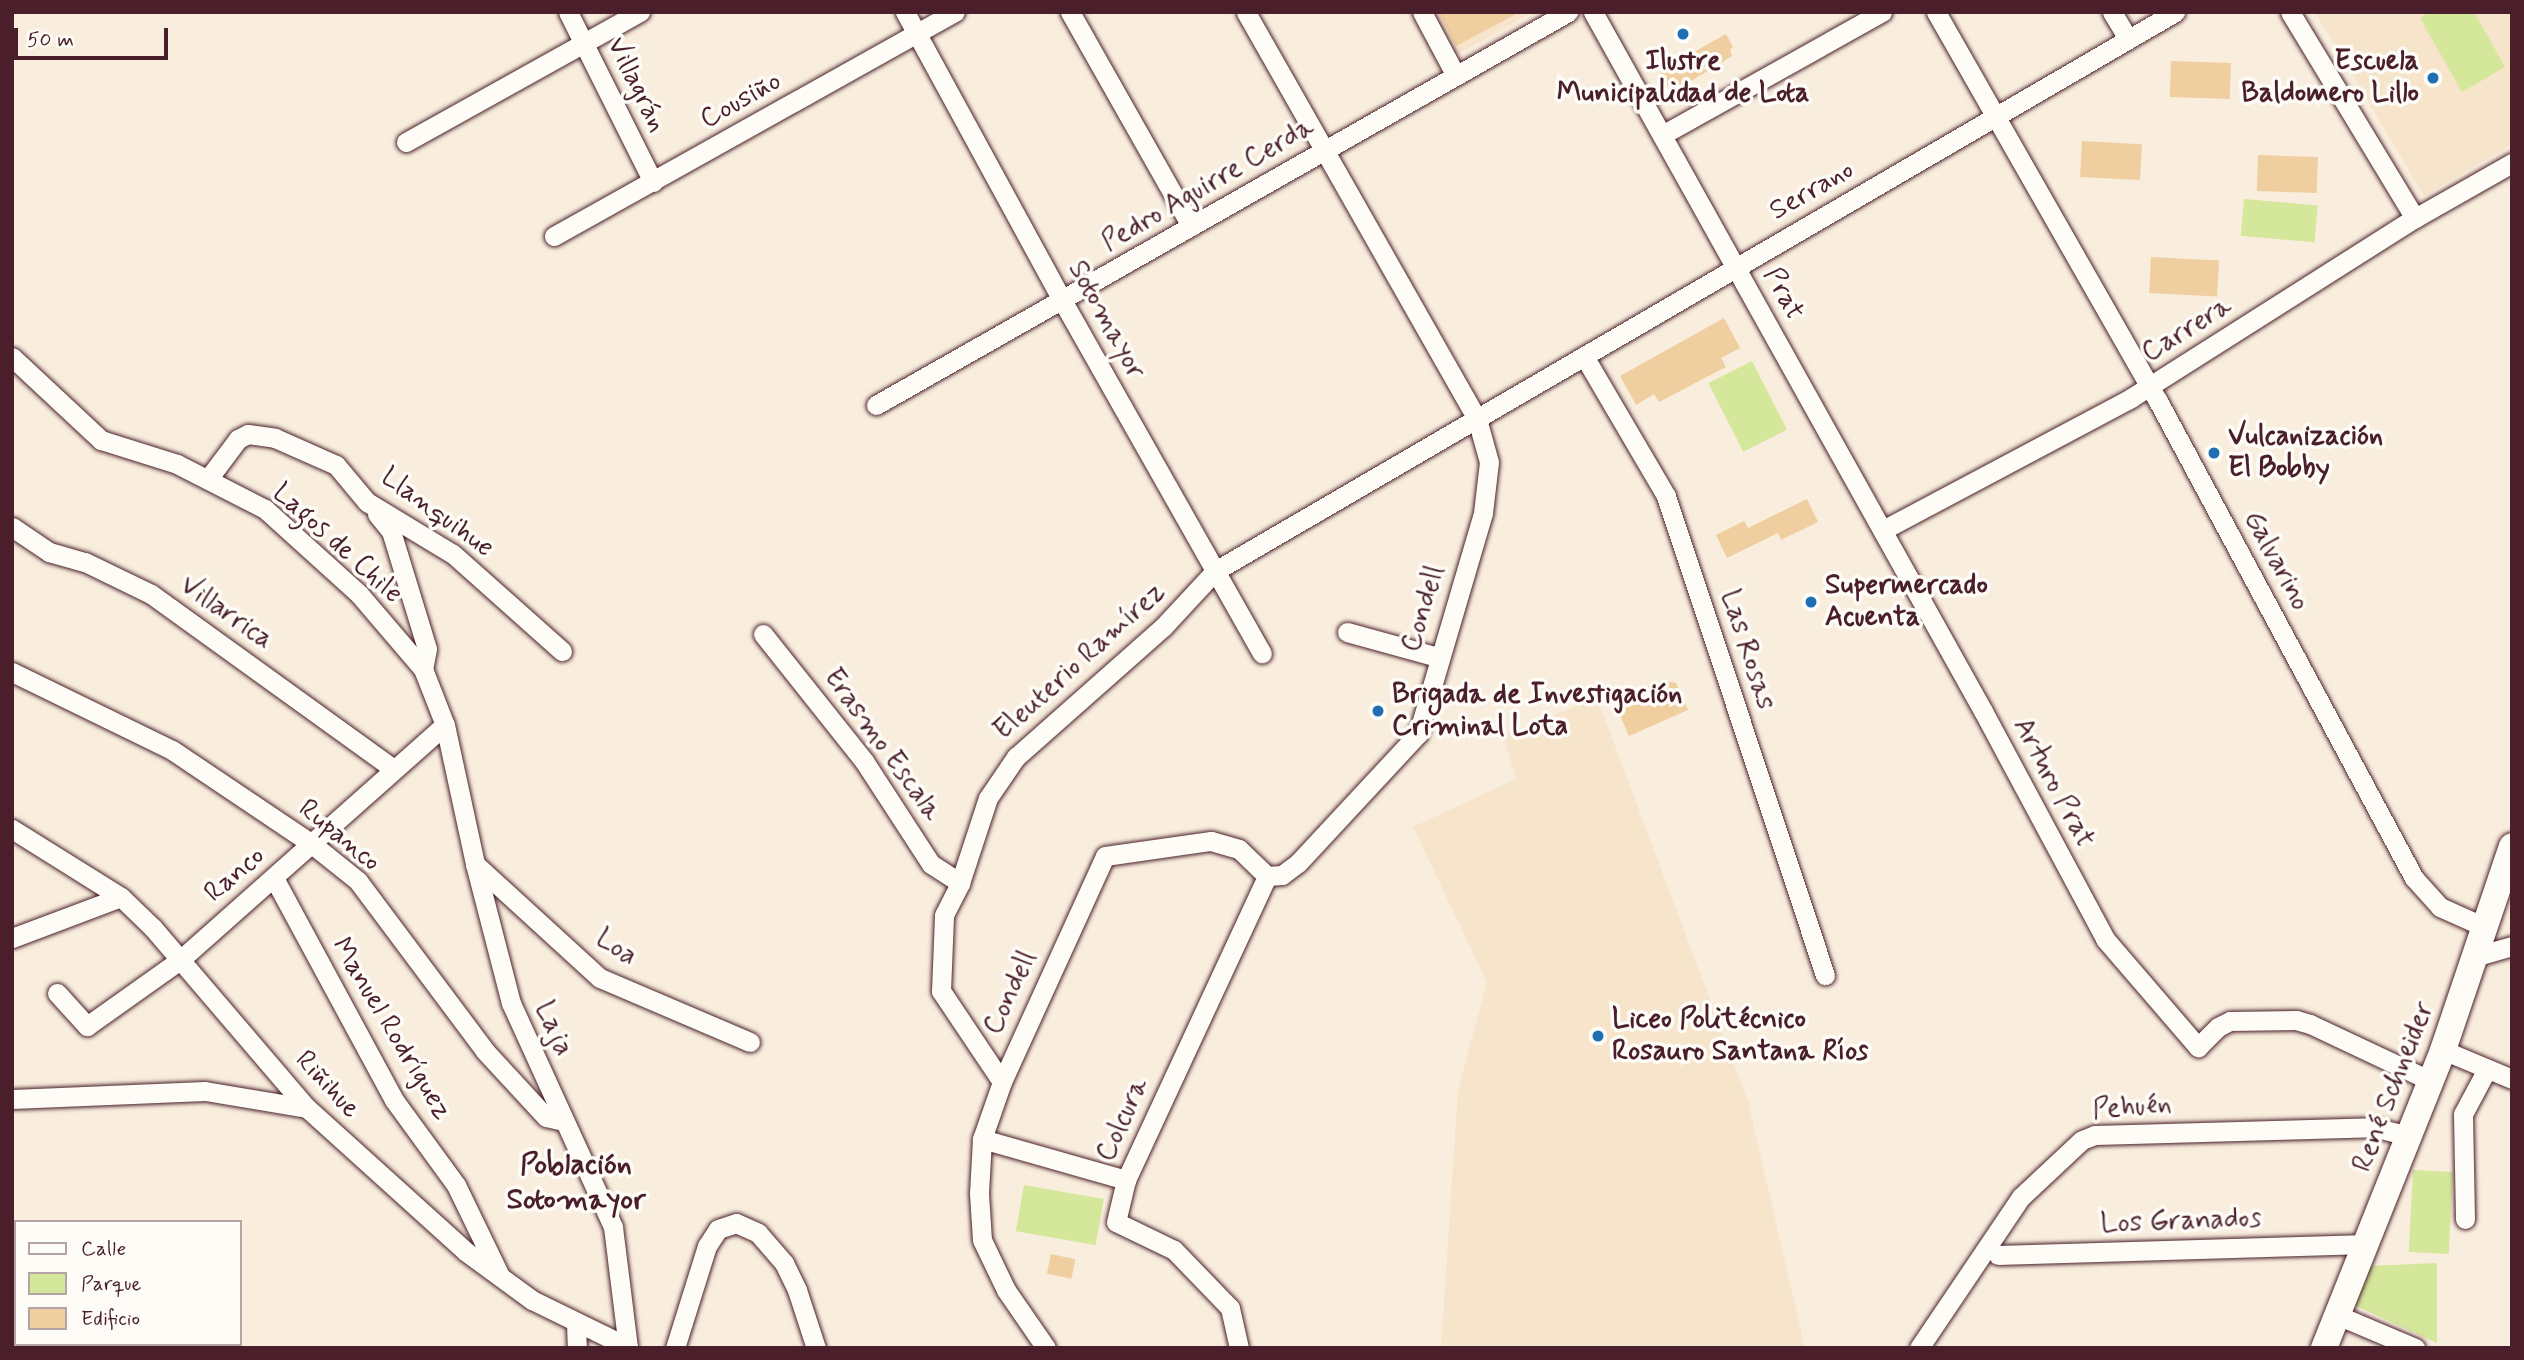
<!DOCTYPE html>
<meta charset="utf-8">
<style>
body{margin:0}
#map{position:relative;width:2524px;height:1360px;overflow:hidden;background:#f9eedd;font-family:Mynerve,sans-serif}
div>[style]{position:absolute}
.built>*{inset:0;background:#f6e4cb}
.green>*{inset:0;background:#d5e79b;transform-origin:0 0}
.building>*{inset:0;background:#efcea0;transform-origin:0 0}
.roads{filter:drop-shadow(0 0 2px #4a1f2b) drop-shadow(0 0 2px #4a1f2b)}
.street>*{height:19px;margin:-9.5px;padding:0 9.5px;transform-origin:9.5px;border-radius:9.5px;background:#fdfcf7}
.secondary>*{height:26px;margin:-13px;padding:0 13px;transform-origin:13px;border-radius:13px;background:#fdfcf7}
.dots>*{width:19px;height:19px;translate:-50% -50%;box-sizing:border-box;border:4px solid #fdfcf7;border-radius:50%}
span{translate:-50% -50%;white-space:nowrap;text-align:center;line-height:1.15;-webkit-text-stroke:7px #fdfcf7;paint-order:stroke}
.poi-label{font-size:28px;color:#4a1f2b;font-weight:700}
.right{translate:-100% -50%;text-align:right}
.left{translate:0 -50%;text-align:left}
.street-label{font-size:28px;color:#4a1f2b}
.neighbourhood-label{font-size:30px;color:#4a1f2b;font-weight:700}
.frame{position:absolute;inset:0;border:14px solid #4a1f2b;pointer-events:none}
.legend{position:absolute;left:14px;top:1220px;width:228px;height:126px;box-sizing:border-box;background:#fdfcf7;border:2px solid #b5a4a5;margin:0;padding:9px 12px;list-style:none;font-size:21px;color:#4a1f2b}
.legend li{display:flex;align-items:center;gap:14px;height:35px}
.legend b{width:35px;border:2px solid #b5a4a5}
.scale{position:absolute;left:14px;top:28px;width:154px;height:32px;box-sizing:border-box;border:4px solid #4a1f2b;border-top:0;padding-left:9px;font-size:21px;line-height:24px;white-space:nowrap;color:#4a1f2b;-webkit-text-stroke:5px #fdfcf7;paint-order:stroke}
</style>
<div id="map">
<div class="built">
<div style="clip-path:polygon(1428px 12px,1533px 12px,1452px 57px)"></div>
<div style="clip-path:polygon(2315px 12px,2512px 12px,2512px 144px,2424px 196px)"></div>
<div style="clip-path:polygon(1597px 698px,1748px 1101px,1805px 1348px,1441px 1348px,1458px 1090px,1487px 982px,1413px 827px,1516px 779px,1503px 735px)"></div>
</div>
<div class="green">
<div style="clip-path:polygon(2430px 12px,2474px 12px,2505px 67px,2462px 92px,2420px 18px)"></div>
<div style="left:2244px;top:199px;width:74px;height:37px;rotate:5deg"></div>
<div style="left:1752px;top:361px;width:77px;height:49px;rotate:63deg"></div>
<div style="left:2413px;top:1170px;width:40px;height:82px;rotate:3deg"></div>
<div style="left:1024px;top:1185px;width:81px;height:47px;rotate:10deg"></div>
<div style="clip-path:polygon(2437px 1263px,2437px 1343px,2354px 1305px,2368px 1266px)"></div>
</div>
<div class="building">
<div style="clip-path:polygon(1438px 12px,1520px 12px,1456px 46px)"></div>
<div style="clip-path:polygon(1726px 34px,1733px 47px,1730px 50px,1732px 56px,1678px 89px,1675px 83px,1668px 86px,1660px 71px)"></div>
<div style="left:2171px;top:61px;width:60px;height:36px;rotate:2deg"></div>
<div style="left:2082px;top:141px;width:60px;height:36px;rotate:3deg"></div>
<div style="left:2258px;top:155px;width:60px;height:36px;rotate:2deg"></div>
<div style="left:2151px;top:257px;width:68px;height:36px;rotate:3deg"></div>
<div style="clip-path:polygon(1724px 318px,1740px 348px,1721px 358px,1726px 367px,1659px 402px,1654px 394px,1636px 405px,1620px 376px)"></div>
<div style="clip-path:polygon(1807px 499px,1818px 522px,1781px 540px,1778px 533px,1727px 558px,1716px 535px,1744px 521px,1748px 528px)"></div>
<div style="clip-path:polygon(1662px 680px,1676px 683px,1688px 710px,1629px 736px,1614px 701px)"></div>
<div style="left:1051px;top:1254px;width:25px;height:20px;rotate:12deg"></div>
</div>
<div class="roads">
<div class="street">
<div style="left:568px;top:12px;width:190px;rotate:63.4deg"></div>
<div style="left:905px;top:12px;width:328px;rotate:61.4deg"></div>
<div style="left:1062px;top:300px;width:406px;rotate:60.5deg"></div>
<div style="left:1070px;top:12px;width:246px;rotate:60.5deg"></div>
<div style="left:1422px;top:12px;width:72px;rotate:62deg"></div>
<div style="left:1593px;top:12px;width:800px;rotate:60.84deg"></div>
<div style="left:1983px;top:711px;width:259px;rotate:61.8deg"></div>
<div style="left:2105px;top:939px;width:143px;rotate:49.3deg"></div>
<div style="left:2198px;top:1047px;width:28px;rotate:-45deg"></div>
<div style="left:2218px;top:1027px;width:13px;rotate:-27deg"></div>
<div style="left:2230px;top:1021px;width:66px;rotate:-0.9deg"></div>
<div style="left:2296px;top:1020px;width:15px;rotate:16deg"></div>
<div style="left:2310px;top:1024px;width:134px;rotate:25.2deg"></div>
<div style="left:1936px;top:12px;width:448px;rotate:60.3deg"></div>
<div style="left:2158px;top:401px;width:541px;rotate:61.78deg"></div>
<div style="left:2414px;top:878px;width:39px;rotate:48deg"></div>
<div style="left:2440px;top:907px;width:51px;rotate:24.1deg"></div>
<div style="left:2112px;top:12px;width:31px;rotate:59deg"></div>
<div style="left:2290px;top:12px;width:241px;rotate:58.8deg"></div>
<div style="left:1662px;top:135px;width:252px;rotate:-29.2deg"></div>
<div style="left:406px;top:142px;width:268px;rotate:-29.1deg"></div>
<div style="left:554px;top:236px;width:459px;rotate:-29.2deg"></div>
<div style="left:1584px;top:356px;width:162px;rotate:59.6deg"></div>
<div style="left:1666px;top:496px;width:505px;rotate:71.64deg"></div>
<div style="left:12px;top:357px;width:122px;rotate:43deg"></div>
<div style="left:101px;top:440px;width:80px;rotate:17.5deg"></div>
<div style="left:177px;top:464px;width:99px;rotate:27.1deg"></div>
<div style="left:265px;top:509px;width:127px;rotate:42.1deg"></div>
<div style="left:359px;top:594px;width:99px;rotate:49.5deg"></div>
<div style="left:423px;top:669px;width:60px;rotate:68.6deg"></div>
<div style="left:445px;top:725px;width:142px;rotate:77.8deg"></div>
<div style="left:475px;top:864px;width:144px;rotate:75.5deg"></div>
<div style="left:511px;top:1003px;width:246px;rotate:65.5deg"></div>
<div style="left:613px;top:1227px;width:122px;rotate:82.9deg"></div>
<div style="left:876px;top:405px;width:796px;rotate:-29.59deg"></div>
<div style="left:208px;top:479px;width:50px;rotate:-53.1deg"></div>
<div style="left:238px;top:439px;width:11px;rotate:-27deg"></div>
<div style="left:248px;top:434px;width:27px;rotate:8deg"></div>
<div style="left:275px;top:438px;width:67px;rotate:23.9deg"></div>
<div style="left:336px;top:465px;width:48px;rotate:50deg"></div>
<div style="left:367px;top:502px;width:100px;rotate:31.2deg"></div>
<div style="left:453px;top:554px;width:146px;rotate:41.7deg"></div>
<div style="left:377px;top:514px;width:22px;rotate:51deg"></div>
<div style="left:391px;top:531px;width:123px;rotate:73deg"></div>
<div style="left:427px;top:649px;width:20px;rotate:101deg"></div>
<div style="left:12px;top:527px;width:45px;rotate:34deg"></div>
<div style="left:49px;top:552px;width:37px;rotate:16deg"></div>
<div style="left:85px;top:562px;width:73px;rotate:25.9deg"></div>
<div style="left:151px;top:594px;width:299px;rotate:35.8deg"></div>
<div style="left:1883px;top:530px;width:281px;rotate:-28deg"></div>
<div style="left:2131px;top:398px;width:336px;rotate:-32.4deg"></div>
<div style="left:2415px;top:218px;width:112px;rotate:-29.6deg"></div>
<div style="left:1347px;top:632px;width:94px;rotate:15.4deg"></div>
<div style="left:763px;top:634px;width:162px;rotate:51.5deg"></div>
<div style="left:864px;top:761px;width:123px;rotate:57deg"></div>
<div style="left:931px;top:864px;width:35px;rotate:33deg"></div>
<div style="left:12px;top:672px;width:178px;rotate:26deg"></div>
<div style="left:172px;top:750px;width:169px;rotate:33.9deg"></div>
<div style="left:312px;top:844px;width:59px;rotate:38.8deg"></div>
<div style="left:358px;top:881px;width:212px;rotate:53.2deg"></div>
<div style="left:485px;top:1051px;width:90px;rotate:47.3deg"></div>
<div style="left:546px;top:1117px;width:17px;rotate:13deg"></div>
<div style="left:12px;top:829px;width:128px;rotate:32deg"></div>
<div style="left:121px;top:897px;width:45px;rotate:44.1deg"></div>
<div style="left:153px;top:928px;width:237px;rotate:49.5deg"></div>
<div style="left:307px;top:1108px;width:213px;rotate:42.1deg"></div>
<div style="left:465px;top:1251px;width:83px;rotate:36.2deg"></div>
<div style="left:532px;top:1300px;width:107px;rotate:26.1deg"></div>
<div style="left:475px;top:864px;width:169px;rotate:42.4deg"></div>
<div style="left:600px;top:978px;width:163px;rotate:23.1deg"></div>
<div style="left:274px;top:878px;width:252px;rotate:61.6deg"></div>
<div style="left:394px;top:1100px;width:105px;rotate:53.9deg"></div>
<div style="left:456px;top:1185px;width:101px;rotate:64.2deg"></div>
<div style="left:12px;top:938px;width:116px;rotate:-20.6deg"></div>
<div style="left:2477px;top:956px;width:36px;rotate:-16deg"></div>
<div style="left:57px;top:993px;width:45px;rotate:47.7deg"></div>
<div style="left:87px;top:1026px;width:114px;rotate:-35.4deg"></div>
<div style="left:180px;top:960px;width:354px;rotate:-41.6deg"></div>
<div style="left:2443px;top:1050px;width:75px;rotate:22.8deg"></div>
<div style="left:1002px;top:1082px;width:248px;rotate:-65.5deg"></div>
<div style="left:1105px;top:856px;width:107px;rotate:-8.1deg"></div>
<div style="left:1211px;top:841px;width:29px;rotate:16deg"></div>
<div style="left:1239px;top:849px;width:39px;rotate:44deg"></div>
<div style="left:1267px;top:876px;width:15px;rotate:-4deg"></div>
<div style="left:1282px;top:875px;width:20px;rotate:-37deg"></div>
<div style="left:1298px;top:863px;width:176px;rotate:-47.1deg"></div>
<div style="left:1418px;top:734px;width:230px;rotate:-73.6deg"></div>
<div style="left:1483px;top:513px;width:51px;rotate:-83.3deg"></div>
<div style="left:1489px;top:462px;width:45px;rotate:-105.6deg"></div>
<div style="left:1477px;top:419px;width:468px;rotate:-119.6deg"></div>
<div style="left:12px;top:1099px;width:193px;rotate:-2.4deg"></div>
<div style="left:205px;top:1091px;width:103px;rotate:9.5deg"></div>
<div style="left:982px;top:1139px;width:150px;rotate:15.9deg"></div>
<div style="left:2465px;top:1219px;width:105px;rotate:-91.1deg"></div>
<div style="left:2463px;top:1114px;width:51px;rotate:-61.9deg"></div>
<div style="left:1998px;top:1255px;width:368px;rotate:-1.7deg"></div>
<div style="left:2337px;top:1315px;width:85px;rotate:22.9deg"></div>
<div style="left:576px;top:1323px;width:25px;rotate:88deg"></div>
<div style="left:675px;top:1348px;width:107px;rotate:-72.6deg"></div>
<div style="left:707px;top:1246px;width:20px;rotate:-57deg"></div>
<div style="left:718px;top:1229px;width:19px;rotate:-18deg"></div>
<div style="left:736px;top:1223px;width:24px;rotate:24deg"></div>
<div style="left:758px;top:1233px;width:40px;rotate:49deg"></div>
<div style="left:784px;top:1263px;width:30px;rotate:64deg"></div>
<div style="left:797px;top:1290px;width:61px;rotate:71.9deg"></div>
<div style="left:1046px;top:1348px;width:70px;rotate:-124.6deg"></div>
<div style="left:1006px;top:1290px;width:55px;rotate:-115.6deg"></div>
<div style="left:982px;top:1240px;width:47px;rotate:-93.7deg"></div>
<div style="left:979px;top:1193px;width:54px;rotate:-86.8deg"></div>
<div style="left:982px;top:1139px;width:60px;rotate:-70.7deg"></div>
<div style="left:1002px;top:1082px;width:110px;rotate:-123.8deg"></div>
<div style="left:941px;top:991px;width:76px;rotate:-87.7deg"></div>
<div style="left:944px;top:915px;width:36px;rotate:-63deg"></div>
<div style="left:960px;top:883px;width:89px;rotate:-71.8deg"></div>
<div style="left:988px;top:798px;width:50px;rotate:-55.7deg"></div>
<div style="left:1016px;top:757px;width:196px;rotate:-41.5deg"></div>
<div style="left:1163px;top:627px;width:76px;rotate:-47.1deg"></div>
<div style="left:1215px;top:571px;width:1111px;rotate:-30.21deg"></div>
<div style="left:1239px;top:1348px;width:41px;rotate:-102.7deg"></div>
<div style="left:1230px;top:1308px;width:81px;rotate:-134deg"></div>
<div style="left:1174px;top:1250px;width:64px;rotate:-154.2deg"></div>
<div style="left:1116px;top:1222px;width:43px;rotate:-76.6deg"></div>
<div style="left:1126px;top:1180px;width:335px;rotate:-65.1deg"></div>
<div style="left:1919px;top:1348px;width:182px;rotate:-56deg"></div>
<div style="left:2021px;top:1197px;width:83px;rotate:-43.1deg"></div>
<div style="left:2082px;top:1140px;width:14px;rotate:-21deg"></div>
<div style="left:2095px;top:1135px;width:278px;rotate:-1.6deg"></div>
<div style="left:2373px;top:1127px;width:37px;rotate:14deg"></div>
</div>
<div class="secondary">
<div style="left:2324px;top:1348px;width:321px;rotate:-68.2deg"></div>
<div style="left:2443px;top:1050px;width:215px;rotate:-71.3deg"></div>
</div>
</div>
<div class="dots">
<div style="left:1683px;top:34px;background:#1f6fb2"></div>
<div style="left:2433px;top:78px;background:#1f6fb2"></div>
<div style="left:2214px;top:453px;background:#1f6fb2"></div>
<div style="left:1811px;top:602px;background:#1f6fb2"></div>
<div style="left:1378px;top:711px;background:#1f6fb2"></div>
<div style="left:1598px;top:1036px;background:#1f6fb2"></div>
</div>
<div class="poi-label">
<span style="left:1683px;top:78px">Ilustre<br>Municipalidad de Lota</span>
<span class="right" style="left:2419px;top:78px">Escuela<br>Baldomero Lillo</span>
<span class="left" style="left:2228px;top:453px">Vulcanización<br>El Bobby</span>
<span class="left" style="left:1825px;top:602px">Supermercado<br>Acuenta</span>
<span class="left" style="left:1392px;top:711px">Brigada de Investigación<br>Criminal Lota</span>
<span class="left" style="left:1612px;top:1036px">Liceo Politécnico<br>Rosauro Santana Ríos</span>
</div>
<div class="street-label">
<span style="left:636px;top:85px;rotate:64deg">Villagrán</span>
<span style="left:741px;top:101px;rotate:-29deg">Cousiño</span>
<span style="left:1208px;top:185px;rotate:-30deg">Pedro Aguirre Cerda</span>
<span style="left:1812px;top:191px;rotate:-30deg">Serrano</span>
<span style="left:1783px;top:294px;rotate:61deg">Prat</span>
<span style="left:1106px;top:320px;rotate:61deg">Sotomayor</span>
<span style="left:2187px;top:330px;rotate:-32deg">Carrera</span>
<span style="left:437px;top:513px;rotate:36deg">Llanquihue</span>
<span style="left:337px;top:544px;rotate:42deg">Lagos de Chile</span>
<span style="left:2276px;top:561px;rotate:62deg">Galvarino</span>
<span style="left:1424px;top:609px;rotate:-73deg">Condell</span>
<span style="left:226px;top:613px;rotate:35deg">Villarrica</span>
<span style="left:1747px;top:650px;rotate:72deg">Las Rosas</span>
<span style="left:1080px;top:662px;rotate:-42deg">Eleuterio Ramírez</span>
<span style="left:882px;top:745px;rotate:54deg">Erasmo Escala</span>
<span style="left:2053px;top:783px;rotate:62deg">Arturo Prat</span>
<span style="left:339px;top:836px;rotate:39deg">Rupanco</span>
<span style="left:235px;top:875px;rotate:-41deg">Ranco</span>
<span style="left:616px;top:948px;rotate:34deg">Loa</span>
<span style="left:1011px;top:993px;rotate:-65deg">Condell</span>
<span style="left:391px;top:1029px;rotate:59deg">Manuel Rodríguez</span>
<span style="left:553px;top:1029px;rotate:66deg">Laja</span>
<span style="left:327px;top:1085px;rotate:47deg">Riñihue</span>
<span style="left:2394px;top:1087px;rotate:-69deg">René Schneider</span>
<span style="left:2132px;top:1108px;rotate:-4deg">Pehuén</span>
<span style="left:1123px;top:1120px;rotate:-66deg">Colcura</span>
<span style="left:2181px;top:1222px;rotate:-2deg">Los Granados</span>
</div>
<div class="neighbourhood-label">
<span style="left:576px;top:1182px">Población<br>Sotomayor</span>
</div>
<div class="frame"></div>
<ul class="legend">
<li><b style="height:9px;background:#fdfcf7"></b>Calle</li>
<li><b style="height:19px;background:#d5e79b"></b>Parque</li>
<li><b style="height:19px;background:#efcea0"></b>Edificio</li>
</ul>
<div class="scale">50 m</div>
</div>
